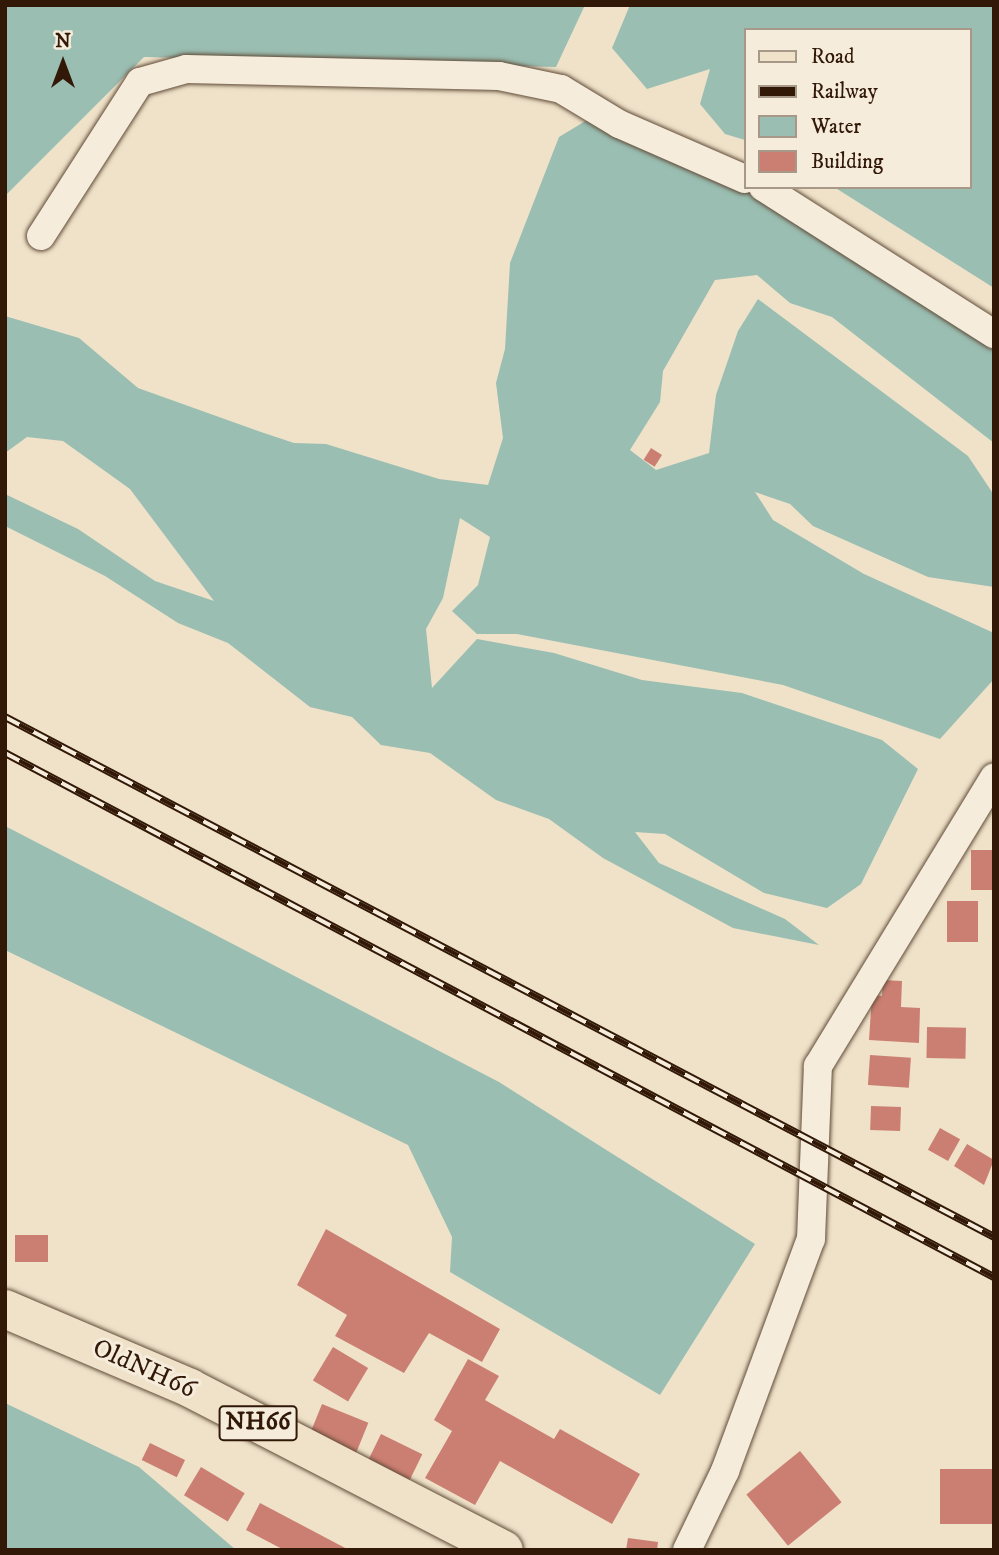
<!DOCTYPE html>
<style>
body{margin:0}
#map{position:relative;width:999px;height:1555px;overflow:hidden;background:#efe2c9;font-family:"IM FELL DW Pica",serif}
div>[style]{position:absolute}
.water>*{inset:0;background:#9abeb2}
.building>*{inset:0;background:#cb7f72;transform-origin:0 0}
.roads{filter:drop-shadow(0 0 2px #614b38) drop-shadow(0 0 2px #614b38)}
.street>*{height:28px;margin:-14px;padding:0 14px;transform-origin:14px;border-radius:14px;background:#f5ecdc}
.primary>*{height:38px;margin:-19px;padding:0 19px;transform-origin:19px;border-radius:19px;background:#efe2c9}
.rail>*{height:8px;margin-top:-4px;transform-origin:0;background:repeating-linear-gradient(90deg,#f5ecdc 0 16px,#321907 0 32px);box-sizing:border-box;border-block:2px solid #321907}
span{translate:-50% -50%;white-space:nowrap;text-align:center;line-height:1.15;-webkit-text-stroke:6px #f5ecdc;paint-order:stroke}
.shield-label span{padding:2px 5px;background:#f5ecdc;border:2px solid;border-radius:5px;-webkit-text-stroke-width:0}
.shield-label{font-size:24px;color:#321907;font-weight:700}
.street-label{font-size:26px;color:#321907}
.frame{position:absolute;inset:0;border:7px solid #321907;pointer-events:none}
.legend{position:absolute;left:744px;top:28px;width:228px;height:161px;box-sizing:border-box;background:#f5ecdc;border:2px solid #a79887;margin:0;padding:9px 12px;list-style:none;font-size:21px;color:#321907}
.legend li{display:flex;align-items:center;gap:14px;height:35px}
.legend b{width:35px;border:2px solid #a79887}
.north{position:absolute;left:28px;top:28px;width:70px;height:70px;-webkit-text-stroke:5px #f5ecdc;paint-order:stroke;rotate:0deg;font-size:19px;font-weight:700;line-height:28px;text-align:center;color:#321907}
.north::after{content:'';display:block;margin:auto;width:24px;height:32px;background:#321907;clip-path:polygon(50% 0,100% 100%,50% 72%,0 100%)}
</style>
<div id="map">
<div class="water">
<div style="clip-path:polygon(5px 5px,585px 5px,556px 67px,144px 57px,5px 196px)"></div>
<div style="clip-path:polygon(630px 5px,994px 5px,994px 288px,834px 187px,969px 187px,969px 30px,745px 30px,745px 140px,725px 134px,700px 104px,710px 69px,647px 89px,612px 48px)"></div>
<div style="clip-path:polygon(592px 117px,727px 168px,994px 337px,994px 443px,832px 317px,790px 303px,757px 275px,715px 280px,663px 371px,660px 402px,630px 450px,656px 470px,709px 453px,716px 395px,738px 331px,758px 299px,968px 456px,994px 495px,994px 587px,928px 577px,813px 526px,790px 504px,755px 492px,773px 520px,864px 574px,994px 633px,994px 679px,940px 739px,783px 685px,517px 634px,477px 634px,452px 611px,478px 585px,490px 537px,460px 518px,443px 598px,426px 629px,432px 688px,477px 639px,554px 653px,642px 680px,742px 693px,882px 740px,918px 769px,861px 884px,827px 908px,764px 893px,665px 834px,635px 832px,659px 863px,785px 919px,819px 945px,733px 928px,603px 858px,549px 819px,496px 800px,430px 753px,381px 745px,352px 717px,310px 707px,228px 643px,178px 623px,105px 576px,5px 526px,5px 494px,78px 529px,155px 581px,214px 601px,130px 489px,63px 441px,27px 437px,5px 453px,5px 316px,79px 338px,138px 388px,258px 431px,294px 443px,326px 444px,439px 479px,488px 485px,503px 438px,496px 383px,505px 349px,510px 263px,559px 137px)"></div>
<div style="clip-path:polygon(5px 826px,499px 1082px,755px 1244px,660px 1395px,450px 1272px,452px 1237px,408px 1145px,5px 950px)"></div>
<div style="clip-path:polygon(5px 1403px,139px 1467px,236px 1550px,5px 1550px)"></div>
</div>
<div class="building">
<div style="left:651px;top:448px;width:13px;height:14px;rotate:32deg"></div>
<div style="left:994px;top:850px;width:40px;height:23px;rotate:90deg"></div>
<div style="left:947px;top:901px;width:31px;height:41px"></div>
<div style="clip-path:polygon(883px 980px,902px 981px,901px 1007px,920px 1008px,919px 1043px,869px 1040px,872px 995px,882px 996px)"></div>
<div style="left:927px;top:1027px;width:39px;height:31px;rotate:1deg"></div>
<div style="left:870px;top:1055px;width:41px;height:30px;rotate:4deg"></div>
<div style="left:871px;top:1106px;width:30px;height:24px;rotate:2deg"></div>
<div style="left:940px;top:1128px;width:23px;height:25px;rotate:29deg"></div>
<div style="clip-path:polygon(967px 1144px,994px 1160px,984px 1185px,954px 1166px)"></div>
<div style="clip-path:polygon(326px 1229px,500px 1329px,482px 1362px,429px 1333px,404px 1373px,335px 1336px,347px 1315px,297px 1285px)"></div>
<div style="left:15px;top:1235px;width:33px;height:27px"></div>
<div style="left:333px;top:1347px;width:41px;height:39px;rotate:31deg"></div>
<div style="clip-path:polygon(468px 1359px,499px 1376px,485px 1400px,554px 1439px,560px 1429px,640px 1474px,612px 1524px,500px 1461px,475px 1505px,425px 1478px,452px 1431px,434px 1420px)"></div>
<div style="left:322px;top:1404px;width:50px;height:36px;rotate:22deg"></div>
<div style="left:381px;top:1434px;width:46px;height:31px;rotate:26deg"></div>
<div style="left:150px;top:1443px;width:39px;height:19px;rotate:26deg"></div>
<div style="left:800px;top:1451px;width:66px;height:69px;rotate:51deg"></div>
<div style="left:201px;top:1467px;width:51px;height:33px;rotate:31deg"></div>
<div style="left:994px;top:1469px;width:55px;height:54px;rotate:90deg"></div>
<div style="clip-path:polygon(260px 1503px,349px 1550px,284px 1550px,246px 1530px)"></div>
<div style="clip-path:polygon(628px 1538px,658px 1542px,657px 1550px,626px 1550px)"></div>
</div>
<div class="roads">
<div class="street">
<div style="left:763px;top:187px;width:274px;rotate:32.5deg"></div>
<div style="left:41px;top:236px;width:183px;rotate:-57.3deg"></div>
<div style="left:140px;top:82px;width:48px;rotate:-15.8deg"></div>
<div style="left:186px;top:69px;width:313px;rotate:1.3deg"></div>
<div style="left:499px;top:76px;width:63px;rotate:11.8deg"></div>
<div style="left:561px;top:89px;width:68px;rotate:31.1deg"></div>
<div style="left:619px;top:124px;width:137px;rotate:23.6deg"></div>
<div style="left:687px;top:1550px;width:88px;rotate:-64.3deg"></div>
<div style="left:725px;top:1471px;width:247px;rotate:-69.7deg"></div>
<div style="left:811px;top:1239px;width:173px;rotate:-87.7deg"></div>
<div style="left:818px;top:1066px;width:338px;rotate:-58.6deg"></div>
</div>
<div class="primary">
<div style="left:5px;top:1309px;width:201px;rotate:23.1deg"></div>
<div style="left:190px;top:1388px;width:353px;rotate:27.3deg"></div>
</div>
</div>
<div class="rail">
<div style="left:5px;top:717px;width:1117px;rotate:27.73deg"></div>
<div style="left:5px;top:753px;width:1119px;rotate:27.92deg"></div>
</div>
<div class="shield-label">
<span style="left:258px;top:1423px">NH66</span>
</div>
<div class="street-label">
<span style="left:144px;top:1369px;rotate:24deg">OldNH66</span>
</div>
<div class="frame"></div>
<ul class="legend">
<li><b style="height:9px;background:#efe2c9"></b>Road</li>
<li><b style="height:9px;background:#321907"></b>Railway</li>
<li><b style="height:19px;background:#9abeb2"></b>Water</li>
<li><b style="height:19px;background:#cb7f72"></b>Building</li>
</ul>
<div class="north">N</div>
</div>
